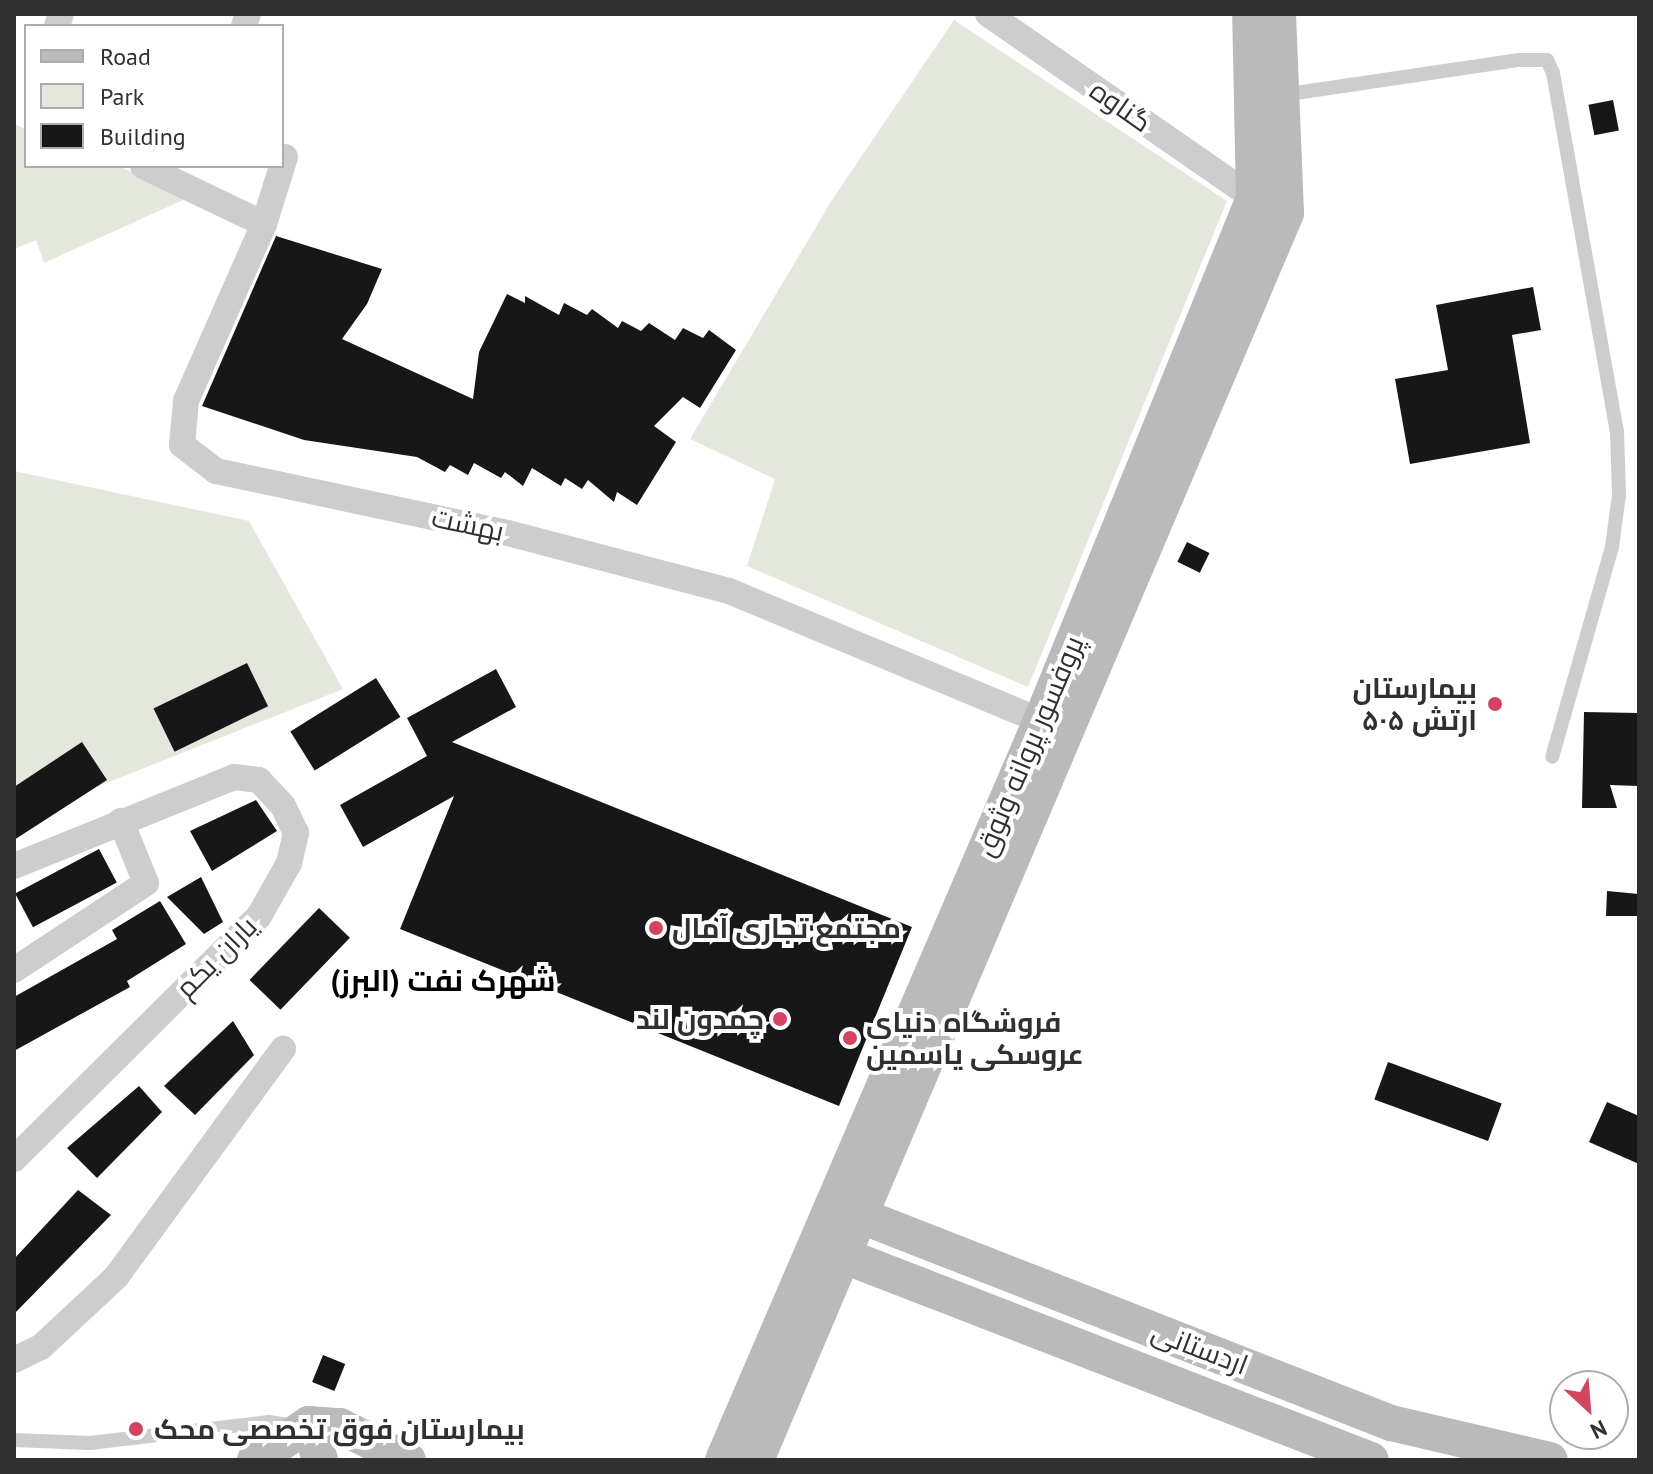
<!DOCTYPE html>
<meta charset="utf-8">
<style>
body{margin:0}
#map{position:relative;width:1653px;height:1474px;overflow:hidden;background:#fff;font-family:"PT Sans",Cairo,sans-serif}
div>[style]{position:absolute}
.green>*{inset:0;background:#e4e8dc}
.building>*{inset:0;background:#171717;transform-origin:0 0}
.service>*{height:14px;margin:-7px;padding:0 7px;transform-origin:7px;border-radius:7px;background:#cdcdcd}
.minor>*{height:26px;margin:-13px;padding:0 13px;transform-origin:13px;border-radius:13px;background:#cdcdcd}
.secondary>*{height:36px;margin:-18px;padding:0 18px;transform-origin:18px;border-radius:18px;background:#bababa}
.dots>*{width:22px;height:22px;translate:-50% -50%;box-sizing:border-box;border:4px solid #fff;border-radius:50%}
span{translate:-50% -50%;white-space:nowrap;text-align:center;line-height:1.15;-webkit-text-stroke:8px #fff;paint-order:stroke}
.street-label{font-size:28px;color:#303030}
.poi-label{font-size:28px;color:#303030;font-weight:700}
.right{translate:-100% -50%;text-align:right}
.left{translate:0 -50%;text-align:left}
.neighbourhood-label{font-size:30px;color:#000;font-weight:700}
.frame{position:absolute;inset:0;border:16px solid #303030;pointer-events:none}
.legend{position:absolute;left:24px;top:24px;width:260px;height:144px;box-sizing:border-box;background:#fff;border:2px solid #acacac;margin:0;padding:10px 14px;list-style:none;font-size:24px;color:#303030}
.legend li{display:flex;align-items:center;gap:16px;height:40px}
.legend b{width:40px;border:2px solid #acacac}
.north{position:absolute;left:1549px;top:1370px;width:80px;height:80px;box-sizing:border-box;background:#fff;border:2px solid #acacac;border-radius:50%;rotate:154deg;font-size:22px;font-weight:700;line-height:32px;text-align:center;color:#303030}
.north::after{content:'';display:block;margin:auto;width:28px;height:36px;background:#d4445e;clip-path:polygon(50% 0,100% 100%,50% 72%,0 100%)}
</style>
<div id="map">
<div class="green">
<div style="clip-path:polygon(954px 20px,1227px 201px,1028px 687px,747px 566px,775px 479px,690px 439px,832px 200px)"></div>
<div style="clip-path:polygon(14px 124px,26px 129px,26px 166px,118px 166px,192px 196px,44px 263px,36px 240px,14px 249px)"></div>
<div style="clip-path:polygon(14px 471px,249px 521px,343px 689px,16px 819px)"></div>
</div>
<div class="building">
<div style="left:1613px;top:100px;width:31px;height:25px;rotate:79deg"></div>
<div style="clip-path:polygon(276px 236px,382px 269px,367px 304px,342px 339px,473px 399px,479px 352px,507px 294px,525px 303px,525px 296px,559px 315px,564px 303px,587px 315px,592px 309px,618px 328px,622px 321px,641px 331px,649px 323px,675px 340px,683px 328px,703px 338px,709px 330px,736px 350px,700px 408px,683px 397px,654px 426px,676px 442px,637px 505px,617px 492px,614px 502px,588px 480px,582px 489px,565px 478px,561px 486px,532px 468px,523px 486px,505px 472px,501px 478px,474px 463px,468px 475px,450px 465px,445px 472px,417px 457px,304px 440px,202px 406px)"></div>
<div style="clip-path:polygon(1533px 287px,1541px 330px,1512px 335px,1530px 443px,1410px 464px,1395px 379px,1448px 370px,1436px 305px)"></div>
<div style="left:1187px;top:542px;width:25px;height:22px;rotate:26deg"></div>
<div style="left:247px;top:663px;width:48px;height:104px;rotate:64deg"></div>
<div style="clip-path:polygon(496px 669px,516px 707px,452px 742px,912px 927px,839px 1106px,400px 929px,454px 796px,363px 847px,340px 805px,427px 756px,407px 718px)"></div>
<div style="left:376px;top:678px;width:46px;height:101px;rotate:58deg"></div>
<div style="clip-path:polygon(1584px 712px,1639px 713px,1639px 786px,1610px 785px,1617px 808px,1582px 808px)"></div>
<div style="clip-path:polygon(82px 742px,107px 780px,14px 840px,14px 787px)"></div>
<div style="clip-path:polygon(256px 800px,277px 831px,212px 871px,190px 831px)"></div>
<div style="left:99px;top:849px;width:38px;height:95px;rotate:62deg"></div>
<div style="clip-path:polygon(201px 877px,223px 922px,204px 934px,167px 897px)"></div>
<div style="clip-path:polygon(1607px 891px,1639px 894px,1639px 916px,1606px 916px)"></div>
<div style="clip-path:polygon(160px 901px,186px 944px,127px 981px,130px 987px,14px 1051px,14px 997px,117px 939px,112px 930px)"></div>
<div style="left:319px;top:908px;width:43px;height:100px;rotate:44deg"></div>
<div style="clip-path:polygon(233px 1021px,254px 1055px,195px 1115px,164px 1086px)"></div>
<div style="left:1388px;top:1062px;width:121px;height:40px;rotate:20deg"></div>
<div style="clip-path:polygon(139px 1086px,162px 1112px,97px 1178px,67px 1148px)"></div>
<div style="clip-path:polygon(1607px 1102px,1639px 1116px,1639px 1164px,1589px 1142px)"></div>
<div style="clip-path:polygon(78px 1190px,111px 1215px,14px 1314px,14px 1259px)"></div>
<div style="left:323px;top:1355px;width:24px;height:29px;rotate:22deg"></div>
</div>
<div class="service">
<div style="left:1282px;top:95px;width:240px;rotate:-8.4deg"></div>
<div style="left:1519px;top:60px;width:28px"></div>
<div style="left:1547px;top:60px;width:14px;rotate:65deg"></div>
<div style="left:1553px;top:73px;width:364px;rotate:79.9deg"></div>
<div style="left:1617px;top:431px;width:64px;rotate:88.2deg"></div>
<div style="left:1619px;top:495px;width:52px;rotate:97.7deg"></div>
<div style="left:1612px;top:547px;width:218px;rotate:105.9deg"></div>
<div style="left:14px;top:1440px;width:76px;rotate:2.3deg"></div>
<div style="left:90px;top:1443px;width:180px;rotate:-6.7deg"></div>
<div style="left:269px;top:1422px;width:25px;rotate:9deg"></div>
</div>
<div class="minor">
<div style="left:988px;top:14px;width:323px;rotate:34.7deg"></div>
<div style="left:57px;top:26px;width:13px;rotate:-72deg"></div>
<div style="left:244px;top:26px;width:13px;rotate:-72deg"></div>
<div style="left:285px;top:157px;width:70px;rotate:107.4deg"></div>
<div style="left:264px;top:224px;width:193px;rotate:113.8deg"></div>
<div style="left:186px;top:401px;width:44px;rotate:95.2deg"></div>
<div style="left:182px;top:445px;width:43px;rotate:37.4deg"></div>
<div style="left:216px;top:471px;width:299px;rotate:12deg"></div>
<div style="left:508px;top:533px;width:228px;rotate:14.7deg"></div>
<div style="left:729px;top:591px;width:338px;rotate:22.6deg"></div>
<div style="left:143px;top:166px;width:134px;rotate:25.6deg"></div>
<div style="left:14px;top:866px;width:237px;rotate:-22deg"></div>
<div style="left:234px;top:777px;width:25px;rotate:7deg"></div>
<div style="left:259px;top:780px;width:35px;rotate:47deg"></div>
<div style="left:283px;top:806px;width:30px;rotate:64deg"></div>
<div style="left:296px;top:833px;width:31px;rotate:103deg"></div>
<div style="left:289px;top:863px;width:61px;rotate:119.5deg"></div>
<div style="left:259px;top:916px;width:345px;rotate:135.2deg"></div>
<div style="left:14px;top:970px;width:158px;rotate:-33.4deg"></div>
<div style="left:146px;top:883px;width:67px;rotate:-112deg"></div>
<div style="left:14px;top:1360px;width:30px;rotate:-26deg"></div>
<div style="left:41px;top:1347px;width:103px;rotate:-43deg"></div>
<div style="left:116px;top:1277px;width:283px;rotate:-53.8deg"></div>
</div>
<div class="secondary">
<div style="left:833px;top:1205px;width:599px;rotate:21.34deg"></div>
<div style="left:1391px;top:1423px;width:163px;rotate:13.1deg"></div>
<div style="left:816px;top:1245px;width:595px;rotate:21.18deg"></div>
<div style="left:309px;top:1424px;width:38px;rotate:73deg"></div>
<div style="left:255px;top:1460px;width:65px;rotate:-33.7deg"></div>
<div style="left:309px;top:1424px;width:31px;rotate:4deg"></div>
<div style="left:340px;top:1426px;width:76px;rotate:26.6deg"></div>
<div style="left:723px;top:1460px;width:805px;rotate:-66.72deg"></div>
<div style="left:1041px;top:721px;width:565px;rotate:-67.84deg"></div>
<div style="left:1254px;top:198px;width:184px;rotate:-91.2deg"></div>
<div style="left:756px;top:1460px;width:1355px;rotate:-66.97deg"></div>
<div style="left:1286px;top:213px;width:199px;rotate:-92.3deg"></div>
</div>
<div class="dots">
<div style="left:1495px;top:704px;background:#d4445e"></div>
<div style="left:656px;top:928px;background:#d4445e"></div>
<div style="left:780px;top:1019px;background:#d4445e"></div>
<div style="left:850px;top:1038px;background:#d4445e"></div>
<div style="left:136px;top:1429px;background:#d4445e"></div>
</div>
<div class="street-label">
<span style="left:1121px;top:106px;rotate:35deg">گناوه</span>
<span style="left:468px;top:524px;rotate:12deg">بهشت</span>
<span style="left:1029px;top:746px;rotate:-67deg">پروفسور پروانه وثوق</span>
<span style="left:216px;top:957px;rotate:-45deg">یاران یکم</span>
<span style="left:1200px;top:1348px;rotate:21deg">اردستانی</span>
</div>
<div class="poi-label">
<span class="right" style="left:1477px;top:704px">بیمارستان<br>۵۰۵ ارتش</span>
<span class="left" style="left:672px;top:928px">مجتمع تجاری آمال</span>
<span class="right" style="left:764px;top:1019px">چمدون لند</span>
<span class="left" style="left:866px;top:1038px">فروشگاه دنیای<br>عروسکی یاسمین</span>
<span class="left" style="left:154px;top:1429px">بیمارستان فوق تخصصی محک</span>
</div>
<div class="neighbourhood-label">
<span style="left:443px;top:980px">شهرک نفت (البرز)</span>
</div>
<div class="frame"></div>
<ul class="legend">
<li><b style="height:10px;background:#bababa"></b>Road</li>
<li><b style="height:22px;background:#e4e8dc"></b>Park</li>
<li><b style="height:22px;background:#171717"></b>Building</li>
</ul>
<div class="north">N</div>
</div>
